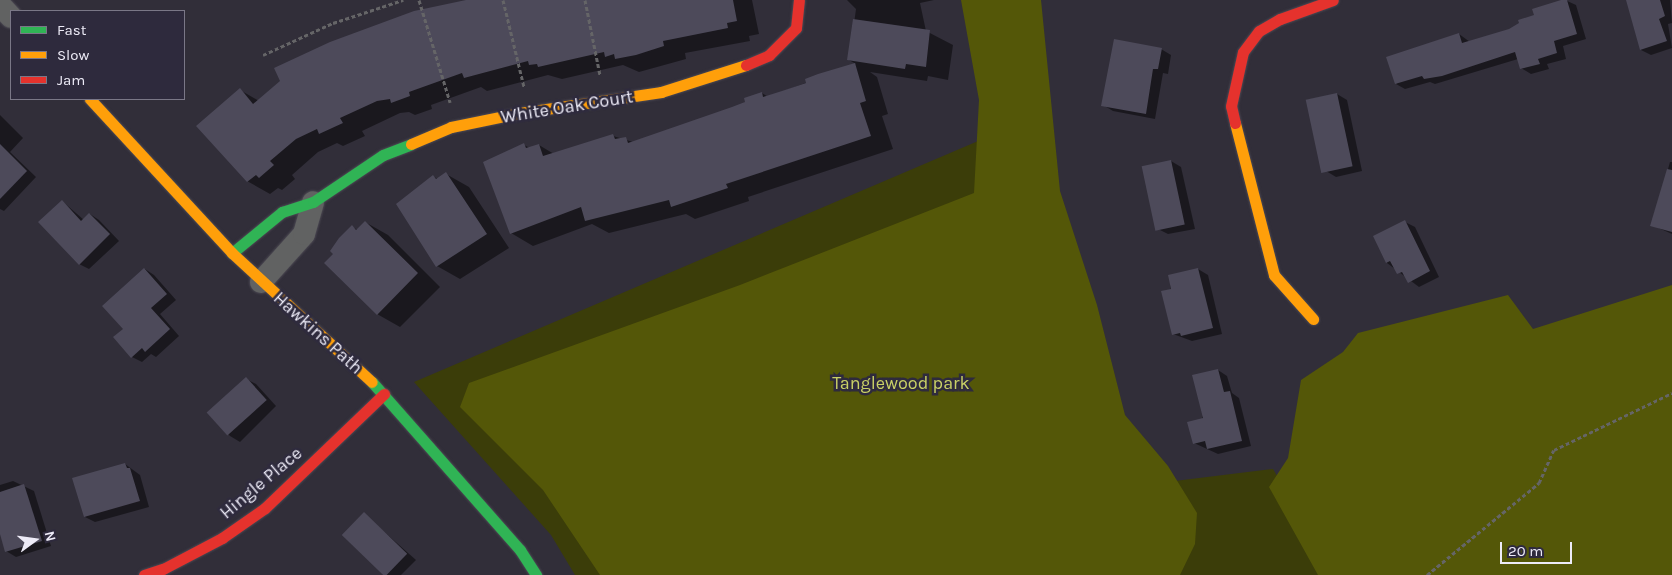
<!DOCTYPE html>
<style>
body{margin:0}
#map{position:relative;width:1672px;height:575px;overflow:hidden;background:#312e39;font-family:Karla,sans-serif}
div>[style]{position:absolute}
.green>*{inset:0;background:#3b3d09}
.forest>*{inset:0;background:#545708}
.shadow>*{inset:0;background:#0007}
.building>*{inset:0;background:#4d4a5a;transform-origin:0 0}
.path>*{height:3px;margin-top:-1.5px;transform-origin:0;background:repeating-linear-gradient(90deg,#656567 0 4px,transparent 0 6.5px)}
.roads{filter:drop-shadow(0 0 1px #4c4953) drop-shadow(0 0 1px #4c4953)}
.street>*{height:22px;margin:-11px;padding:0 11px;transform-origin:11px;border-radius:11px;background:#616262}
.fast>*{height:11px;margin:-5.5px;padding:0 5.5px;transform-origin:5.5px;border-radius:5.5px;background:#30b455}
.slow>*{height:11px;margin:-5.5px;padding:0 5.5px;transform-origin:5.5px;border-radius:5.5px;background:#ff9f0a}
.jam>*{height:11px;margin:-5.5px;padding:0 5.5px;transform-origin:5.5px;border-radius:5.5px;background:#e5322d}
span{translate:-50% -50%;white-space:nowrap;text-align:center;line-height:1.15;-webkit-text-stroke:5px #2e2a3d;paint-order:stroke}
.street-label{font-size:18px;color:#edebf7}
.park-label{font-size:18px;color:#cad166}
.legend{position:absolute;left:10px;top:10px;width:175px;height:90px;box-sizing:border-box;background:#2e2a3d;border:1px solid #7a7787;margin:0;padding:6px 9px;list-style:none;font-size:15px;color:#edebf7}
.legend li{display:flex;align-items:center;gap:10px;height:25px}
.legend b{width:25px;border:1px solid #7a7787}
.north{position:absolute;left:10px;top:515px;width:50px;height:50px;-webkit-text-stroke:4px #2e2a3d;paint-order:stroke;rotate:76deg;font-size:14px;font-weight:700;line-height:20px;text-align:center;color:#edebf7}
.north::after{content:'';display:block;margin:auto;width:18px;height:22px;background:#edebf7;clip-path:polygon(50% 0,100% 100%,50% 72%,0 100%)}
.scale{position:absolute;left:1500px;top:542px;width:72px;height:22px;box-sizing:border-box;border:2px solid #edebf7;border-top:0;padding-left:6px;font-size:15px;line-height:18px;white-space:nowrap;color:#edebf7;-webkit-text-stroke:4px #2e2a3d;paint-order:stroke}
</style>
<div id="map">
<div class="green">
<div style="clip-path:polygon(1032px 118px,1126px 487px,1273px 469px,1336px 575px,575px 575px,551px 535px,414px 382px)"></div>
</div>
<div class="forest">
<div style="clip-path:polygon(961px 0,1041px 0,1060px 191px,1097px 305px,1125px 415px,1168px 466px,1197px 513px,1195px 544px,1180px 575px,600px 575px,543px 490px,460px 407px,469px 383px,740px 285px,974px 193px,979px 100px)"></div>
<div style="clip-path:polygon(1672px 285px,1672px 575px,1318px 575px,1269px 487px,1288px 458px,1301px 380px,1343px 352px,1358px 333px,1508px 295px,1533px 329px)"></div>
</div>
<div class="shadow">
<div style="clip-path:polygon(477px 0,752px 0,759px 34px,749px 36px,750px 41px,685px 53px,686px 59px,639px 72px,623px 65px,562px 79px,548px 75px,487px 91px,481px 87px,431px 105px,432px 109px,415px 115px,409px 112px,400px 113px,362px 131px,365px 136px,343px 146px,337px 143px,318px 152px,292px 175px,295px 179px,282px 190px,278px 188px,270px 194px,247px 181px,240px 90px,259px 101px)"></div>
<div style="clip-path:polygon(847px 0,934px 0,920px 3px,926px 31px,953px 45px,948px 80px,928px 76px,927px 81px,870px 72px,877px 77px,888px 114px,882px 116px,893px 149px,748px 197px,749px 201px,695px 219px,686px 214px,609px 233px,592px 224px,533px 246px,511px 233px,524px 145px,530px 148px,539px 145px,554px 154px,613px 136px,633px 142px,733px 109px,762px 93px,768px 97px,856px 64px,849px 60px,856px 9px)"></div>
<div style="clip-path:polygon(1565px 0,1576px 5px,1586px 39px,1563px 46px,1566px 59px,1547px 64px,1549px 69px,1531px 74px,1521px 68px,1518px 59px,1435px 84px,1430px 82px,1405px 89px,1396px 84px,1459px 34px,1470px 42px,1509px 30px)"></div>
<div style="clip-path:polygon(1627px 0,1670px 0,1672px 23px,1668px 24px,1672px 48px,1651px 55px,1641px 50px)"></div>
<div style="clip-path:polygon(1161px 49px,1171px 55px,1168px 74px,1163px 73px,1155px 119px,1113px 111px,1103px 105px)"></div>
<div style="clip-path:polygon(1337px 94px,1347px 100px,1362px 171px,1336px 177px,1326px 171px,1307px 100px)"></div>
<div style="clip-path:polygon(0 115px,23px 138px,10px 152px,36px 177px,4px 211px,0 209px)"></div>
<div style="clip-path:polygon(1171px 161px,1181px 167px,1195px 229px,1168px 234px,1158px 229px)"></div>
<div style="clip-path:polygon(1670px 162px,1672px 162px,1672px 234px,1652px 225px)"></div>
<div style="clip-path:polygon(446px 174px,469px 187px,509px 248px,460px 279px,437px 266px,434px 177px,438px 179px)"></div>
<div style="clip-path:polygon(62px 201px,84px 220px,90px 214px,99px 220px,119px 241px,89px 269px,79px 264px)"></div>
<div style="clip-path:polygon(365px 222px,388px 235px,440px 287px,400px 327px,377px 314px,335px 254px,352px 227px,358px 230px)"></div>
<div style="clip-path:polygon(1405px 222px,1415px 227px,1439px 277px,1419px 287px,1387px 263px,1375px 237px)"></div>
<div style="clip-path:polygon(145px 269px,154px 275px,176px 300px,160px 314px,179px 336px,156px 357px,151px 354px,142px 362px,132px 357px,124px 329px)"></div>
<div style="clip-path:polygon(1198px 269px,1208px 275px,1222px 334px,1192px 341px,1173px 334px,1170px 276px)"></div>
<div style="clip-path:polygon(1218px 370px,1227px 376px,1232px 393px,1239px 398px,1251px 446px,1218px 454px,1194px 443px)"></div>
<div style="clip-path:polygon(246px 379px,256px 384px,276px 406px,240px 442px,230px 436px,208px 413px)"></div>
<div style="clip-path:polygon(125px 464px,140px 475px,149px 507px,95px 522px,85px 517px)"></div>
<div style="clip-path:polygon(13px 481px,34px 491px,51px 546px,16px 557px,6px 551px,0 530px,0 485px)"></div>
<div style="clip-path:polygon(364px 514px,416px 560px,401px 575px,385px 575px,343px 535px)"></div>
</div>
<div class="building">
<div style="clip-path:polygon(466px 0,733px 0,737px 21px,727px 23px,728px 28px,663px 41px,664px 46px,636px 55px,615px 59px,614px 54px,605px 57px,604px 52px,538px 67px,537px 64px,529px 65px,528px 61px,464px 78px,462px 73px,409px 92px,410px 96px,391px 103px,390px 99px,377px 101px,340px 118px,343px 123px,319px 134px,317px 129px,296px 139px,270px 161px,274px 165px,259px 178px,256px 175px,247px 182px,196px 126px,240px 88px,253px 104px,280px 81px,274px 68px,330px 42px,414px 11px)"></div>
<div style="clip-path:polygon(1561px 0,1567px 0,1577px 34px,1554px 41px,1557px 53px,1538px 59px,1540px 64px,1520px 69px,1515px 52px,1442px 76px,1424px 79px,1422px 76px,1395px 84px,1386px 57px,1459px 33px,1462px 43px,1509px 29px,1519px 23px,1518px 20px,1534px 15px,1532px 9px)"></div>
<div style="clip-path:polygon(1626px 0,1660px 0,1665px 16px,1659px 19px,1667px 41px,1640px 50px)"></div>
<div style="clip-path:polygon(853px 19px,930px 30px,926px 67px,906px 64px,905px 69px,847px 60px)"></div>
<div style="clip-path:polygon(1114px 39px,1162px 48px,1158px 69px,1153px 69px,1146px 114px,1101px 106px)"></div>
<div style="clip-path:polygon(855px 63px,866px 101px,860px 103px,871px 136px,726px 184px,728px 188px,671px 207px,669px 200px,585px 221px,581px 207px,510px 234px,483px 162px,524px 143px,526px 148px,539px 144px,543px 156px,613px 134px,615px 139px,626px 137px,628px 143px,732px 107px,745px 102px,744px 98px,762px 92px,763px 97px,782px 91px,806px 83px,805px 79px,818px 74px)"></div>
<div style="left:1337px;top:93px;width:75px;height:32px;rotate:78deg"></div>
<div style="clip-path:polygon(0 144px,27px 171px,0 199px)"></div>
<div style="left:1171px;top:160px;width:66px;height:30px;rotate:78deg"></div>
<div style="clip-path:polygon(1667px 169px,1672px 170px,1672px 232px,1650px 226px)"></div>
<div style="clip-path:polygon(446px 172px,487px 234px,436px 267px,396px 204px,433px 175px,436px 179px)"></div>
<div style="clip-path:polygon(62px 200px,81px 221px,89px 213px,110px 234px,79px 265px,38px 222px)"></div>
<div style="clip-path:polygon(1405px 220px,1430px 271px,1408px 283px,1402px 272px,1397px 274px,1390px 261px,1386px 263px,1373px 236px)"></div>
<div style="clip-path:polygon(365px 221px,418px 273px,377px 315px,324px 263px,333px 254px,330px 251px,339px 238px,352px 225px,356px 230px)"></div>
<div style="clip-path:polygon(144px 268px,167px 294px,151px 308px,170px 329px,145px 352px,142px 348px,131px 358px,113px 337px,123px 329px,102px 306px)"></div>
<div style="clip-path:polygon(1198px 268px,1213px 328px,1181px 336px,1180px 333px,1172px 335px,1161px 291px,1171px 289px,1168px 275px)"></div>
<div style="clip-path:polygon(1218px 369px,1224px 392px,1230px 391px,1242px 441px,1207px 449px,1205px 441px,1193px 444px,1187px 422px,1203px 418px,1192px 375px)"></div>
<div style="left:246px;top:377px;width:31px;height:53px;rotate:48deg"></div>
<div style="clip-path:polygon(125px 463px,127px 468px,130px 468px,140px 501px,84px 517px,72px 478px)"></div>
<div style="clip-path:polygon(24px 484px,42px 541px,5px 552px,0 534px,0 492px)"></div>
<div style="left:364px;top:512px;width:60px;height:32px;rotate:44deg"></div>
</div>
<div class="path">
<div style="left:419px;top:0;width:107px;rotate:73.1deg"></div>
<div style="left:503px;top:0;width:89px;rotate:76.4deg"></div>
<div style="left:585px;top:0;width:76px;rotate:78.7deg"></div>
<div style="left:263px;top:55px;width:77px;rotate:-24.6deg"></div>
<div style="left:333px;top:23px;width:74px;rotate:-18.2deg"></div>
<div style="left:1427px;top:575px;width:145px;rotate:-39.4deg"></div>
<div style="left:1539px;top:483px;width:36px;rotate:-66deg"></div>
<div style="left:1554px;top:450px;width:131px;rotate:-25.8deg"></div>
</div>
<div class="roads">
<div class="street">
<div style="left:0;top:5px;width:16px;rotate:47deg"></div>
<div style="left:261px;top:282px;width:64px;rotate:-48.1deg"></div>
<div style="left:304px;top:234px;width:33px;rotate:-74deg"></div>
</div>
<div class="fast">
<div style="left:232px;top:253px;width:65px;rotate:-39.4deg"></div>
<div style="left:282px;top:212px;width:33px;rotate:-18deg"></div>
<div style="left:313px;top:202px;width:84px;rotate:-33.9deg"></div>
<div style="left:383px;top:155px;width:30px;rotate:-21deg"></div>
<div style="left:372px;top:382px;width:224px;rotate:48.6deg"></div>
<div style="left:520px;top:550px;width:30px;rotate:57deg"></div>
</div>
<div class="slow">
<div style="left:90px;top:99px;width:209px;rotate:47.3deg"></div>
<div style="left:232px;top:253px;width:190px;rotate:42.7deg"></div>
<div style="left:1235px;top:123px;width:157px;rotate:75.6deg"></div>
<div style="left:1274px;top:275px;width:59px;rotate:48.4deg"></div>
<div style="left:411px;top:144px;width:43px;rotate:-23deg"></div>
<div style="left:451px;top:127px;width:69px;rotate:-11.6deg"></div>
<div style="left:519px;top:113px;width:144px;rotate:-8.4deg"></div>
<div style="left:661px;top:92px;width:89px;rotate:-17.6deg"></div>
</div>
<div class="jam">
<div style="left:746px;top:65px;width:25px;rotate:-23deg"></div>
<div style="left:769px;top:55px;width:38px;rotate:-45deg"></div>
<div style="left:796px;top:28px;width:28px;rotate:-84deg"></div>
<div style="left:1235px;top:123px;width:17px;rotate:-103deg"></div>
<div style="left:1231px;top:106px;width:55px;rotate:-77.5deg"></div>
<div style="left:1243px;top:52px;width:26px;rotate:-53deg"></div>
<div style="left:1259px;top:31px;width:24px;rotate:-30deg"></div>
<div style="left:1280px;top:19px;width:56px;rotate:-19.7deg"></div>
<div style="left:144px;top:575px;width:20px;rotate:-18deg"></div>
<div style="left:163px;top:569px;width:67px;rotate:-27.7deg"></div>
<div style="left:222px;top:538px;width:52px;rotate:-34.9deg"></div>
<div style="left:265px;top:508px;width:165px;rotate:-43.8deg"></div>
</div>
</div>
<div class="street-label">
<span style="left:567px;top:107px;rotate:-9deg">White Oak Court</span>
<span style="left:318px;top:333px;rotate:42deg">Hawkins Path</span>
<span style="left:261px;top:483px;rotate:-40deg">Hingle Place</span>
</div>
<div class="park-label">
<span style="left:901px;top:383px">Tanglewood park</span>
</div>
<ul class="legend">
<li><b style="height:6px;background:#30b455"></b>Fast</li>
<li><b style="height:6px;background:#ff9f0a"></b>Slow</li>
<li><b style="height:6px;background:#e5322d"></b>Jam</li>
</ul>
<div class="north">N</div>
<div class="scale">20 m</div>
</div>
